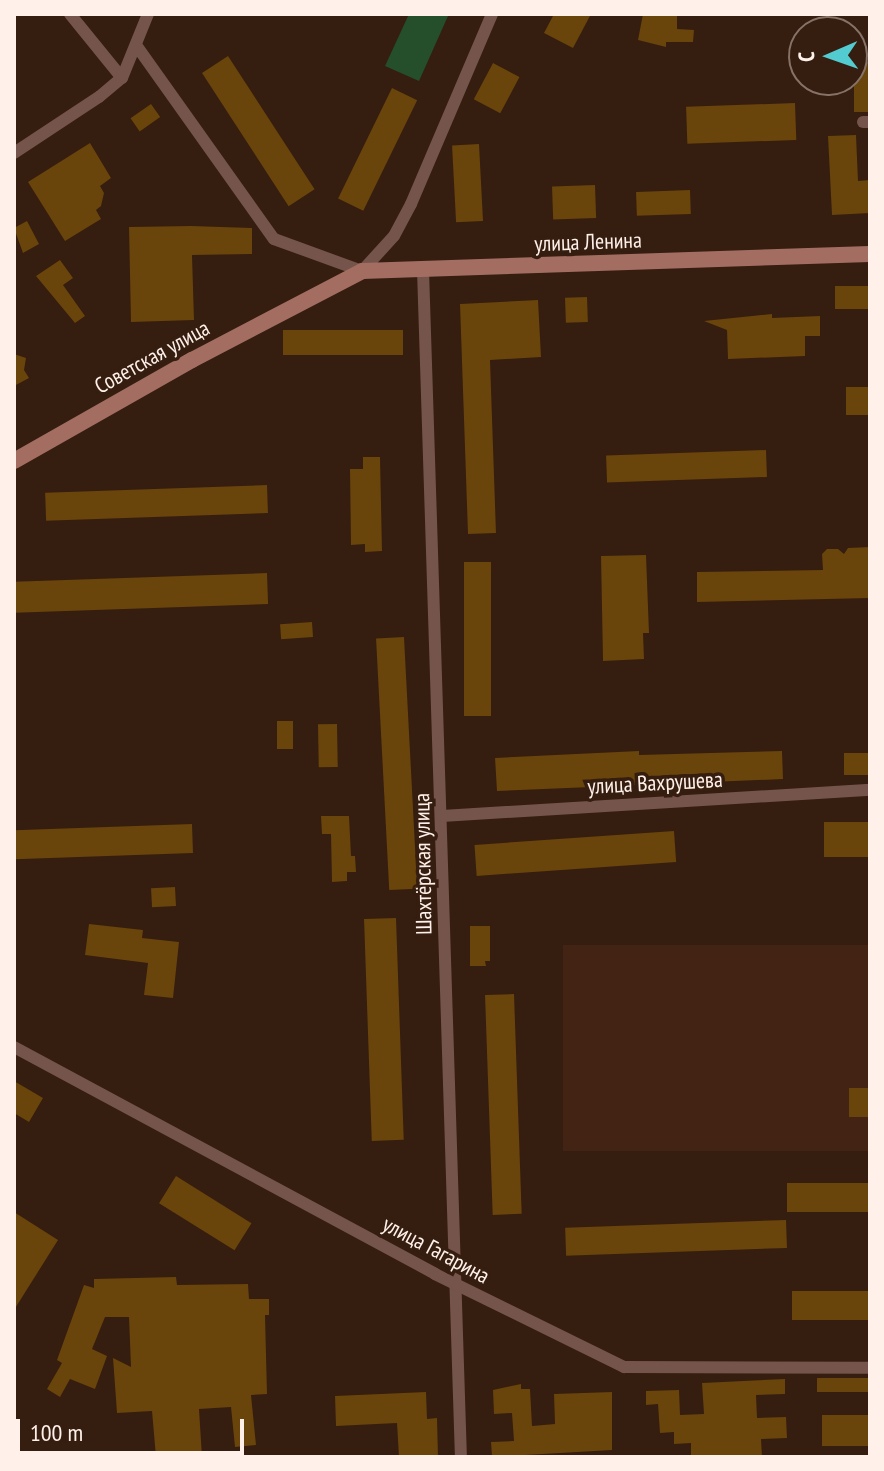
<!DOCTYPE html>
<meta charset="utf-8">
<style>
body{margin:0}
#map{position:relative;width:884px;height:1471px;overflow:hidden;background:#351d10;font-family:"PT Sans Narrow",sans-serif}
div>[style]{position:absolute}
.built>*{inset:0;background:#432414;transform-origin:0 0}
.green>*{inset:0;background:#244f2a}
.building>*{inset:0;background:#69440b;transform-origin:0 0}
.street>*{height:12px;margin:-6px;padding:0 6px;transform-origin:6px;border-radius:6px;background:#75544b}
.secondary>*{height:16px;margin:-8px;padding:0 8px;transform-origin:8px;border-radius:8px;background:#a36e61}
span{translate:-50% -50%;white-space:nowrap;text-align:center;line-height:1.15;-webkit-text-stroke:7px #351d10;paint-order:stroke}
.street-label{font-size:22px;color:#fff1ea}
.frame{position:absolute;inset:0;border:16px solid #fff1ea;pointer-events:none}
.north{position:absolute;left:788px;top:16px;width:80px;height:80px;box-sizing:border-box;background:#351d10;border:2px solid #867267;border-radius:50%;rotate:268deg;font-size:22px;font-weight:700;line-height:32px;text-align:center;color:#fff1ea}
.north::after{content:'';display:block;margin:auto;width:28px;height:36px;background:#52ccd0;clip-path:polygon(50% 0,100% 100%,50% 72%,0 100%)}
.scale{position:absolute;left:16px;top:1419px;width:228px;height:36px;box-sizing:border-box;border:4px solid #fff1ea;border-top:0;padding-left:10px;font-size:24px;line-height:28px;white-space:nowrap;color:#fff1ea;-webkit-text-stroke:6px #351d10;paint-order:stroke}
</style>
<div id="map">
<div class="built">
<div style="left:870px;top:945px;width:206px;height:307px;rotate:90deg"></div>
</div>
<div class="green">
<div style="clip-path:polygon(409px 14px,448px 16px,419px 81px,385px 66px)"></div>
</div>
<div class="building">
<div style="clip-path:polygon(554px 14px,591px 14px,573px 48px,544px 33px)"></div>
<div style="clip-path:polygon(643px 14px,677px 14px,677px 29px,694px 30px,693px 42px,666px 42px,666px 47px,638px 40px)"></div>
<div style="left:228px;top:56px;width:159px;height:31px;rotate:57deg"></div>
<div style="left:870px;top:62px;width:50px;height:16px;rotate:90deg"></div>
<div style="left:493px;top:63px;width:30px;height:41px;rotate:28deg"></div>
<div style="left:392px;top:88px;width:28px;height:123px;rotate:26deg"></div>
<div style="left:795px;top:103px;width:37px;height:109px;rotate:88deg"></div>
<div style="left:151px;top:104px;width:16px;height:25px;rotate:55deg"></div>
<div style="clip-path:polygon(856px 135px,858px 181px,870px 180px,870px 213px,832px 215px,828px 136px)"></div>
<div style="clip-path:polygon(90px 143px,111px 178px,100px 186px,104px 193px,101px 206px,96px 210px,101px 219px,65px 241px,28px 182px)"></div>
<div style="left:479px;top:144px;width:77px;height:27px;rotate:87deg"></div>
<div style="left:595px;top:185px;width:33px;height:43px;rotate:88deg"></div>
<div style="left:690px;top:190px;width:24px;height:54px;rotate:88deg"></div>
<div style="clip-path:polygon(27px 221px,39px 244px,23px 253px,14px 228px)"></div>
<div style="clip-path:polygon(191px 226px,252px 228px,252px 254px,192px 255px,194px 320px,131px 322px,129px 227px)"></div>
<div style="clip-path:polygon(60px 260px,73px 278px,63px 285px,85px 316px,75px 323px,36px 276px)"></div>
<div style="left:870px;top:286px;width:23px;height:35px;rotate:90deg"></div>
<div style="left:587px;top:297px;width:25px;height:22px;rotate:88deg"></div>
<div style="clip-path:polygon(538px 300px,541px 357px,490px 360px,496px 533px,468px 534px,460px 304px)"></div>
<div style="clip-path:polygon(772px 314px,772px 318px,820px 316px,820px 336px,805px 336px,805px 356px,728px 359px,727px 330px,704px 321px)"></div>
<div style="left:403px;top:330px;width:25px;height:120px;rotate:90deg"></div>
<div style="clip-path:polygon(14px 354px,26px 358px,24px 370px,29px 378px,14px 386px)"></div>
<div style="left:870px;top:387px;width:28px;height:24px;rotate:90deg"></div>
<div style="left:766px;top:450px;width:27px;height:160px;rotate:88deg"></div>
<div style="clip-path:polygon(363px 457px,380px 457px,382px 551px,365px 552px,365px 544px,351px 545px,350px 469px,363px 469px)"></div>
<div style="left:267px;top:485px;width:28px;height:222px;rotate:88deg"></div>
<div style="clip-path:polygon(870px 547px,870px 598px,697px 602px,697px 572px,823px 570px,822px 554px,827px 549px,838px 549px,844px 554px,848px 548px)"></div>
<div style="clip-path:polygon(646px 555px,649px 633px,643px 633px,644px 659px,603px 661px,601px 556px)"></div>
<div style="left:464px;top:562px;width:27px;height:154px"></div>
<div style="left:267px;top:573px;width:31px;height:253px;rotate:88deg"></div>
<div style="left:312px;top:622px;width:15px;height:32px;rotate:86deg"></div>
<div style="left:404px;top:637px;width:252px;height:28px;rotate:87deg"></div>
<div style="left:277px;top:721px;width:16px;height:28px"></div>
<div style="left:337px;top:724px;width:43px;height:19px;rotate:89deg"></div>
<div style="clip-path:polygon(639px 751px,639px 755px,782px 751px,783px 779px,497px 791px,495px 758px)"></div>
<div style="left:870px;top:753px;width:22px;height:26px;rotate:90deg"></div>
<div style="clip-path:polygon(321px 816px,349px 816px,351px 856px,355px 856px,356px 872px,347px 872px,347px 881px,332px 882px,331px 834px,322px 834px)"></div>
<div style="left:870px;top:822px;width:35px;height:46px;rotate:90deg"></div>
<div style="left:192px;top:824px;width:29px;height:178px;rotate:88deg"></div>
<div style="left:674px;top:831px;width:31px;height:200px;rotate:86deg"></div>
<div style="left:175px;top:887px;width:19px;height:24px;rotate:87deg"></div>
<div style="left:396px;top:918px;width:222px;height:32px;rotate:88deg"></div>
<div style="clip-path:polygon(89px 924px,143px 930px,142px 938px,179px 942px,173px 998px,144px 995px,148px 963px,85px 955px)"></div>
<div style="clip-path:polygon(470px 926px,490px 926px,490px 961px,485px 961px,486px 966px,470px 966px)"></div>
<div style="left:514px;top:994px;width:220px;height:29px;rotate:88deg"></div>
<div style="clip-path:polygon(14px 1081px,43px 1098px,29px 1122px,14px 1113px)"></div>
<div style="left:870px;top:1088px;width:29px;height:21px;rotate:90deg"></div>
<div style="left:176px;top:1176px;width:89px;height:32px;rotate:32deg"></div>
<div style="left:870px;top:1183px;width:29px;height:83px;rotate:90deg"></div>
<div style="clip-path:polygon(14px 1212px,58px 1240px,14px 1310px)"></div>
<div style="left:786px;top:1220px;width:28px;height:221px;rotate:88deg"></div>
<div style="clip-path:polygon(176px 1277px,177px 1285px,248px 1284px,249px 1299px,269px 1299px,269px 1315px,265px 1315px,267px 1394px,251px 1395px,256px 1445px,235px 1447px,231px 1407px,199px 1409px,202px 1457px,156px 1457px,152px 1411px,117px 1413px,113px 1358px,131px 1367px,129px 1317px,105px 1317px,92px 1349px,107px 1356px,95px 1389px,70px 1379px,60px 1397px,47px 1389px,62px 1363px,57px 1360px,84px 1285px,94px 1288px,94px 1279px)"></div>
<div style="left:870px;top:1291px;width:29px;height:78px;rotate:90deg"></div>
<div style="left:870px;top:1378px;width:14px;height:53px;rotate:90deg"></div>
<div style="clip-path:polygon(785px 1379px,785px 1394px,756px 1395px,757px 1418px,786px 1417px,787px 1438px,761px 1439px,762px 1457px,691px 1457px,691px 1443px,674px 1444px,674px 1432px,660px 1433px,658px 1404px,646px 1405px,646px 1391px,679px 1390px,680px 1415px,704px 1414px,702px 1383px)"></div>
<div style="clip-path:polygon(521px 1384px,521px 1389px,530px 1389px,532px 1426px,555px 1424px,554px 1394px,612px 1392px,612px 1450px,492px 1457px,491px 1442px,514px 1441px,512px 1413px,494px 1414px,493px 1390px)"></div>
<div style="clip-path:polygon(426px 1392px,427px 1419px,437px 1418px,438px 1457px,399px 1457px,397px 1423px,336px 1426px,335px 1396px)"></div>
<div style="left:870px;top:1415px;width:31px;height:48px;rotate:90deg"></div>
</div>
<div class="street">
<div style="left:70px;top:14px;width:82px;rotate:50.9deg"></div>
<div style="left:136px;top:45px;width:238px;rotate:54.6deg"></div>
<div style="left:274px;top:239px;width:94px;rotate:20deg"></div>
<div style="left:362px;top:271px;width:47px;rotate:-47.6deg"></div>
<div style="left:394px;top:236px;width:36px;rotate:-62deg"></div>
<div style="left:411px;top:204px;width:207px;rotate:-66.9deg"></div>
<div style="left:863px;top:122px;width:7px"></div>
<div style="left:14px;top:153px;width:102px;rotate:-33.4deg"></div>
<div style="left:99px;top:97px;width:30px;rotate:-40deg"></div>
<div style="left:122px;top:78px;width:69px;rotate:-67.9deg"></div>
<div style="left:423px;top:270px;width:1188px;rotate:88.17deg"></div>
<div style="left:442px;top:816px;width:429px;rotate:-3.5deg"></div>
<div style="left:14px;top:1047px;width:478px;rotate:28.3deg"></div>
<div style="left:435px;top:1274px;width:211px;rotate:26.2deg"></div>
<div style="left:624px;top:1367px;width:246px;rotate:0.2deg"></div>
</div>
<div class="secondary">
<div style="left:14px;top:461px;width:205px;rotate:-29.6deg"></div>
<div style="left:192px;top:360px;width:192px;rotate:-27.6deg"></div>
<div style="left:362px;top:271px;width:508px;rotate:-1.92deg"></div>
</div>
<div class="street-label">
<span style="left:588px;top:242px;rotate:-2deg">улица Ленина</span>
<span style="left:152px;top:357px;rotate:-29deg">Советская улица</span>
<span style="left:655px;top:783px;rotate:-3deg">улица Вахрушева</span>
<span style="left:423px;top:864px;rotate:-91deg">Шахтёрская улица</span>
<span style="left:436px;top:1250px;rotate:28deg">улица Гагарина</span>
</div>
<div class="frame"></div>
<div class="north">С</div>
<div class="scale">100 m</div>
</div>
